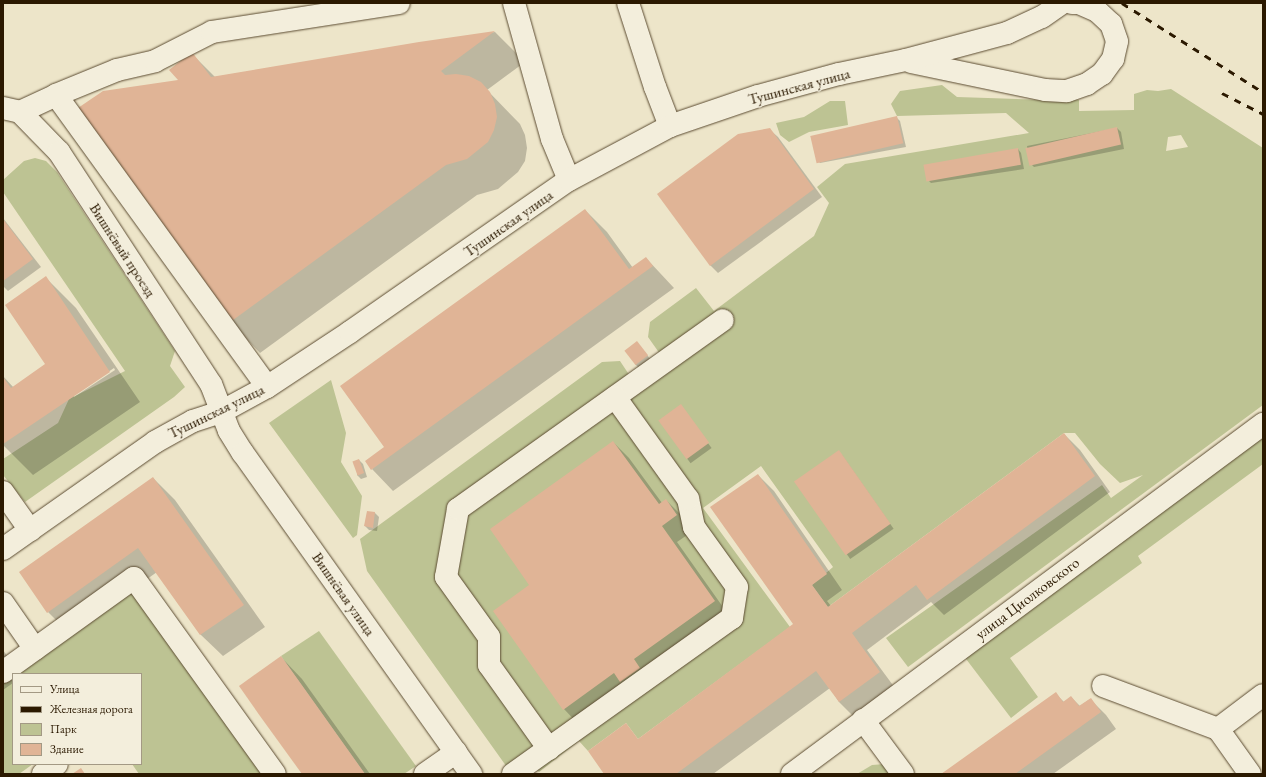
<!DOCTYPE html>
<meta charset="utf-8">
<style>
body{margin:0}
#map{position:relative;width:1266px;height:777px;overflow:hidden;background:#ede5c9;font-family:"EB Garamond",serif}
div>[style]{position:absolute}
.green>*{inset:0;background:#bdc393}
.shadow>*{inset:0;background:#0003;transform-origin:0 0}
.building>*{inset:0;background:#e0b496;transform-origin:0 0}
.roads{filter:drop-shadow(0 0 1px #5c4c32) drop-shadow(0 0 1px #5c4c32)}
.minor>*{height:22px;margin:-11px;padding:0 11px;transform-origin:11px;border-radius:11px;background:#f3eedc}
.rail>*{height:3px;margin-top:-1.5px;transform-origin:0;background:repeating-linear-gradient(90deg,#2b1900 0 7px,transparent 0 14px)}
span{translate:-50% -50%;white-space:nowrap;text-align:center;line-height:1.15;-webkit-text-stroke:3px #f3eedc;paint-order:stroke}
.street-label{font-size:15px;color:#2b1900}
.frame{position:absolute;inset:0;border:4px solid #2b1900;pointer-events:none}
.legend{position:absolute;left:12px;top:673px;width:130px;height:92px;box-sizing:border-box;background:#f3eedc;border:1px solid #a39984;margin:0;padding:5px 7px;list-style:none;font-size:12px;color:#2b1900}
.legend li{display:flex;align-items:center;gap:8px;height:20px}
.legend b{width:20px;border:1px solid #a39984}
</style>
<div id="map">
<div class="green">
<div style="clip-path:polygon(evenodd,942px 85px,957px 97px,1045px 100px,1061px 96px,1079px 100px,1079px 111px,1134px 110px,1134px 94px,1147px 90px,1158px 91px,1171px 89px,1263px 148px,1263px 405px,908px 667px,886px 638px,1102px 485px,1111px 498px,1143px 475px,1120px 483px,1100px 464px,1075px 433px,1064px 433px,828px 607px,812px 585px,833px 567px,761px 466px,703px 508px,790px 627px,638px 739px,626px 723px,588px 751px,579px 741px,539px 772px,531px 761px,509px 770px,367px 571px,360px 539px,602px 362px,620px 361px,630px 376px,660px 354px,648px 337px,650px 322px,696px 288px,714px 311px,814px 236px,829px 203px,817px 187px,845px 164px,1029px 133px,1006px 113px,897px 116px,891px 104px,900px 91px,942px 85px,1181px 135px,1188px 147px,1166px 151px,1168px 137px,1181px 135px)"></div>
<div style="clip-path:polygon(830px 101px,845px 101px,848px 125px,809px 132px,789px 142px,780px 135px,776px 123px,804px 117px)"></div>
<div style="clip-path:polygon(35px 158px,46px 161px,57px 172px,175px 351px,170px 366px,185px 387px,174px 397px,25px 502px,3px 475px,3px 459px,58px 423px,69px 399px,125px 371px,3px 192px,3px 180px,24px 161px)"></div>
<div style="clip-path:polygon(331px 380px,346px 433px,341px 462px,362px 496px,357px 535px,353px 538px,269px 423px)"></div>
<div style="clip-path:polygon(1263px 431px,1263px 464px,1138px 556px,1142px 563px,1010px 658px,1038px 697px,1011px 718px,963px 655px)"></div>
<div style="clip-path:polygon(132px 592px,264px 774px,139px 774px,132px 764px,141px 764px,141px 674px,17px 674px)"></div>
<div style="clip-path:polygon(319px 631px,416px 766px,404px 774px,365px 774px,281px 656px)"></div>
<div style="clip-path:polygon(13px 677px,13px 764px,33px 764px,19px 774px,3px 774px,3px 684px)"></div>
<div style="clip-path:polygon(885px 764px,892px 774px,857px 774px,872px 765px)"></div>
</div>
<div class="shadow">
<div style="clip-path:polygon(495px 32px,525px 62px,487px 90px,520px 124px,525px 135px,527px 148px,525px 161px,518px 172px,498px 189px,477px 195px,260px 353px,230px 322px,180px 80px,191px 53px,215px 77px,419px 43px)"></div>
<div style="clip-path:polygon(896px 117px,900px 121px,906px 147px,820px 163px,816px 159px)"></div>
<div style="clip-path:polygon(1117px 128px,1121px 132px,1124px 149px,1034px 167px,1030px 163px,1027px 146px)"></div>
<div style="clip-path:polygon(769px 129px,778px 137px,822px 197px,718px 273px,710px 265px)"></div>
<div style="clip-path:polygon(1018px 149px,1021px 153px,1024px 169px,931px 183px,927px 179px)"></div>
<div style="clip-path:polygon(585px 210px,607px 232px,633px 268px,646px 258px,674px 288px,393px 491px,372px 469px)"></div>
<div style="clip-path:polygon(3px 218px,41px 267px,8px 291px,3px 286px)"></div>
<div style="clip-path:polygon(evenodd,46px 278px,76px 308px,140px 402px,33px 475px,3px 445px,3px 376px,14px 388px,46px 365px,46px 278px,114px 368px,115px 370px,74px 397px,74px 395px,114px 368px)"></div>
<div style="clip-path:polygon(640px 346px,651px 360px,639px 368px,635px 364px)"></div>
<div style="left:681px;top:406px;width:52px;height:26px;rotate:54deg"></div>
<div style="clip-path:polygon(1064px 434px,1080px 450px,1110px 492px,944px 615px,931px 602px,867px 650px,895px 688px,855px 718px,839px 702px,830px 688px,713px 774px,606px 774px,638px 740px,795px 624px,758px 475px,774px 491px,842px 590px,827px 601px,831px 606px)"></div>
<div style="clip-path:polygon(613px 442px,629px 458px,662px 503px,666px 500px,682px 516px,693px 531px,677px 542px,730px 617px,579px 725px,564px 709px,531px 585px)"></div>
<div style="left:842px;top:455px;width:90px;height:53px;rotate:55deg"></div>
<div style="clip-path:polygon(359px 460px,363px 464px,367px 477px,361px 479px,357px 475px)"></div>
<div style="clip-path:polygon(153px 478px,175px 500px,265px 627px,223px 656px,201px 635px,157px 572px,70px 634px,48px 612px)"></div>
<div style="clip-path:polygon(368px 512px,375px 513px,379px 517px,377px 531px,369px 530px,365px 526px)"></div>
<div style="clip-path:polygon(3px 650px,20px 674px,13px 674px,13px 683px,3px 690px)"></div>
<div style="clip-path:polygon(281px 657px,302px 679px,370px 774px,303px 774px)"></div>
<div style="clip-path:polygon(1056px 694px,1064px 702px,1071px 697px,1080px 706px,1090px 699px,1106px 715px,1116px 729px,1053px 774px,943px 774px)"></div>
</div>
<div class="building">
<div style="clip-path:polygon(495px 31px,441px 71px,445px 75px,456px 74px,469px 76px,481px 82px,490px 92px,495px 104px,497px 117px,494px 130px,488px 142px,467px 159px,446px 165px,229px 323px,75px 110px,103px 91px,178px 80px,169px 70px,192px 52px,211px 77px,419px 42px)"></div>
<div style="left:897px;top:116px;width:28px;height:89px;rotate:77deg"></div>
<div style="left:1117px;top:127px;width:18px;height:94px;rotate:77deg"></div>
<div style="clip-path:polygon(770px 128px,814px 189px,710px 266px,657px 194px,738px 134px)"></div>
<div style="left:1018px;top:148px;width:17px;height:96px;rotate:80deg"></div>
<div style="clip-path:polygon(585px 209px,629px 269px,646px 257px,653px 266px,371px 470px,365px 461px,384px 447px,340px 386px)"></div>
<div style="clip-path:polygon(3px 219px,33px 259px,3px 281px)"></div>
<div style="clip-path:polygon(46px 276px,110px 372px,3px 444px,3px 377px,11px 388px,45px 364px,5px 305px)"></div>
<div style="left:637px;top:341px;width:18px;height:16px;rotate:52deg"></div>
<div style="left:681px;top:404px;width:48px;height:28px;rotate:54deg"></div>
<div style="clip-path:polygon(1064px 433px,1095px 476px,927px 600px,916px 585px,852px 633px,880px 672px,839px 702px,816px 671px,676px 774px,604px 774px,588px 751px,626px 723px,638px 739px,793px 624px,710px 507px,758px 474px,827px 574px,812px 585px,828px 607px)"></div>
<div style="clip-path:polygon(613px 441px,659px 504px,666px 499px,677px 515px,662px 526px,715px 601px,634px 659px,640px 668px,620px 682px,614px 673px,563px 710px,493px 611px,529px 585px,490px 529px)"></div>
<div style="left:839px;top:450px;width:90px;height:55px;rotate:55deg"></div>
<div style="left:359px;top:459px;width:15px;height:7px;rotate:70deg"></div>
<div style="clip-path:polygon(153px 477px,244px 605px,200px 635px,138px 548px,47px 613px,19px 572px)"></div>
<div style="clip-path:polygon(367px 511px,375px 512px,373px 528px,364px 526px)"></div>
<div style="clip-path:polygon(281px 656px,316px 705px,365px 774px,302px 774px,260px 716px,239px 686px)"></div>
<div style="clip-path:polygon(1056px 692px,1063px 702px,1071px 696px,1079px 706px,1091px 698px,1101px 712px,1015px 774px,941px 774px)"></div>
<div style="clip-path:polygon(81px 768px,85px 774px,72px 774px)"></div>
</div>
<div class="roads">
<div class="minor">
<div style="left:514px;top:3px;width:141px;rotate:74.4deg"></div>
<div style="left:552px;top:139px;width:44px;rotate:67.5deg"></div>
<div style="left:628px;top:3px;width:88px;rotate:72.2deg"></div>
<div style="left:655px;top:87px;width:42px;rotate:69deg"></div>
<div style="left:911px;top:62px;width:137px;rotate:11.8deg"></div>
<div style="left:1045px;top:90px;width:22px;rotate:3deg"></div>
<div style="left:1067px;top:91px;width:21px;rotate:-19deg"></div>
<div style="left:1087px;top:84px;width:18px;rotate:-34deg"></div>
<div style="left:1102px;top:74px;width:19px;rotate:-54deg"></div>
<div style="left:1113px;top:59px;width:18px;rotate:-77deg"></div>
<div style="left:1117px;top:41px;width:18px;rotate:-109deg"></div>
<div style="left:1111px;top:24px;width:19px;rotate:-137deg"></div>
<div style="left:1097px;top:11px;width:20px;rotate:-156deg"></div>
<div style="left:1079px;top:3px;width:7px;rotate:180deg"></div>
<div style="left:56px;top:95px;width:360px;rotate:54.1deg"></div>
<div style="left:3px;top:108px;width:17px;rotate:13deg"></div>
<div style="left:20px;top:112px;width:56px;rotate:45.7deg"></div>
<div style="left:59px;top:152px;width:277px;rotate:56.8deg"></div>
<div style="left:211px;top:384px;width:50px;rotate:69deg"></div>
<div style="left:229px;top:431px;width:26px;rotate:58deg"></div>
<div style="left:243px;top:453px;width:394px;rotate:54.6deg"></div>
<div style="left:20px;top:112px;width:40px;rotate:-25deg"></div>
<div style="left:56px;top:95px;width:66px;rotate:-22.3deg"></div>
<div style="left:117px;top:70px;width:39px;rotate:-13deg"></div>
<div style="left:155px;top:61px;width:64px;rotate:-27deg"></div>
<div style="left:212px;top:32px;width:189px;rotate:-8.8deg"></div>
<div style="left:3px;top:492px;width:47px;rotate:54.6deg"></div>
<div style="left:3px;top:549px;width:186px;rotate:-35.1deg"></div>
<div style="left:155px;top:442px;width:43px;rotate:-28.9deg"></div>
<div style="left:193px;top:421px;width:29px;rotate:-18deg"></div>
<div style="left:221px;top:412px;width:52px;rotate:-28.5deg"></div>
<div style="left:267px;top:387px;width:100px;rotate:-33.5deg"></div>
<div style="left:350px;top:332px;width:267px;rotate:-34.8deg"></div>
<div style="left:569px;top:180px;width:115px;rotate:-28.1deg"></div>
<div style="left:670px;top:126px;width:93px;rotate:-18.8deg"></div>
<div style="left:758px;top:96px;width:84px;rotate:-15.2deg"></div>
<div style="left:839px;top:74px;width:68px;rotate:-11.8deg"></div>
<div style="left:906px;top:60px;width:105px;rotate:-15deg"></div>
<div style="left:1007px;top:33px;width:38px;rotate:-25deg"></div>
<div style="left:1042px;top:17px;width:24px;rotate:-35deg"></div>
<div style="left:3px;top:603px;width:56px;rotate:55.2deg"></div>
<div style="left:3px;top:672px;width:161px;rotate:-35.7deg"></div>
<div style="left:134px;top:578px;width:241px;rotate:54.3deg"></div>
<div style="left:1103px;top:686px;width:123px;rotate:20.5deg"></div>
<div style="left:1218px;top:729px;width:55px;rotate:54.6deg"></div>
<div style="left:863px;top:720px;width:67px;rotate:53.5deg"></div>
<div style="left:1218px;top:729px;width:56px;rotate:-37.1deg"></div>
<div style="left:549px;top:749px;width:103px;rotate:-125.5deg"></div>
<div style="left:489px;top:665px;width:28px;rotate:-90deg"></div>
<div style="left:489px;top:637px;width:74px;rotate:-125.6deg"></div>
<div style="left:446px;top:577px;width:69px;rotate:-80deg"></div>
<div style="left:458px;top:509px;width:325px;rotate:-35.5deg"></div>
<div style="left:43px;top:774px;width:17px;rotate:-36deg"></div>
<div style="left:425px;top:774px;width:38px;rotate:-35deg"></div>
<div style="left:513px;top:774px;width:269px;rotate:-35.5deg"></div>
<div style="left:732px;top:618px;width:31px;rotate:-81deg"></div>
<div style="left:737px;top:587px;width:74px;rotate:-125.6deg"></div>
<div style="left:694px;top:527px;width:29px;rotate:-102deg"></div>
<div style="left:688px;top:499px;width:125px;rotate:-125.6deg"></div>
<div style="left:792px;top:774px;width:587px;rotate:-36.62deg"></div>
</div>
</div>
<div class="rail">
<div style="left:1122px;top:3px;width:167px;rotate:32.3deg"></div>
<div style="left:1222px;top:93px;width:46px;rotate:27.1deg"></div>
</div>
<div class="street-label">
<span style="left:799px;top:86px;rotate:-15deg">Тушинская улица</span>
<span style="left:508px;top:223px;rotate:-35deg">Тушинская улица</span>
<span style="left:123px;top:250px;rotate:57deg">Вишнёвый проезд</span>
<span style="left:216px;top:411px;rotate:-26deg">Тушинская улица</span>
<span style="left:344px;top:594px;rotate:55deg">Вишнёвая улица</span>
<span style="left:1027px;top:598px;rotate:-37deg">улица Циолковского</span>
</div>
<div class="frame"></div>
<ul class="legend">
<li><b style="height:5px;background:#f3eedc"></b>Улица</li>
<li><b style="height:5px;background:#2b1900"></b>Железная дорога</li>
<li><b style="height:11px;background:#bdc393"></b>Парк</li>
<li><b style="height:11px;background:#e0b496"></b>Здание</li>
</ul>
</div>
